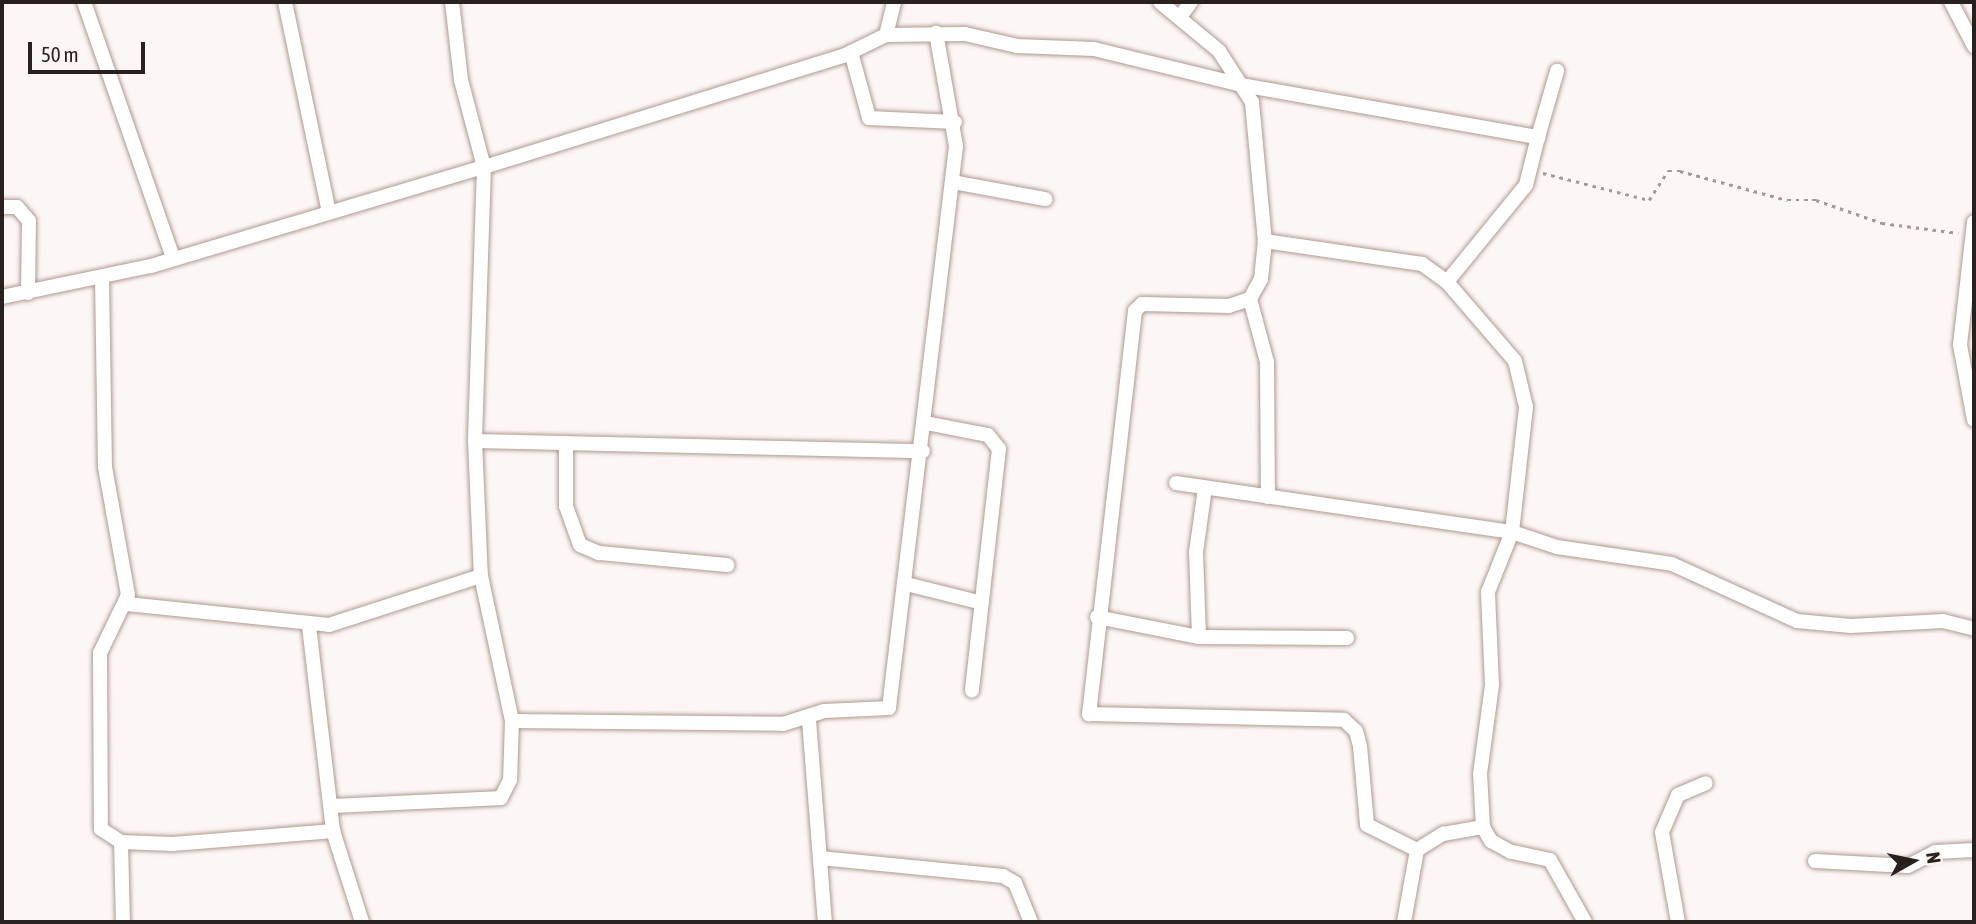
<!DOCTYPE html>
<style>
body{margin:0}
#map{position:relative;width:1976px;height:924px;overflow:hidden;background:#fcf7f5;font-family:"Asap Condensed",sans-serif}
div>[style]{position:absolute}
.path>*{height:2.5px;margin-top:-1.25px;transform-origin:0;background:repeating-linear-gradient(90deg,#a19a98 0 3.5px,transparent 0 8.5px)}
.roads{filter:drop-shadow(0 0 2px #af998f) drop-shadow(0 0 2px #af998f)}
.minor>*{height:14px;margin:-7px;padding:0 7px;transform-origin:7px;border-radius:7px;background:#fff}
span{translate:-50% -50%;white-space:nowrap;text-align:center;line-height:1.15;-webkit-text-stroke:5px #fcf7f5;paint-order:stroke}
.frame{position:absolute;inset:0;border:4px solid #29211d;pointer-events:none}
.north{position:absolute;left:1878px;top:826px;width:70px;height:70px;-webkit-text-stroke:5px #fcf7f5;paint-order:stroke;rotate:81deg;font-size:19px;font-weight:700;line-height:28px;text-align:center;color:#29211d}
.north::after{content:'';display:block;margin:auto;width:24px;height:32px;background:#29211d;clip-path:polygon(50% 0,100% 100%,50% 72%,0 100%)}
.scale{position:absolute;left:28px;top:42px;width:117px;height:32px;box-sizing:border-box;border:4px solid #29211d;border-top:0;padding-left:9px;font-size:21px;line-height:24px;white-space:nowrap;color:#29211d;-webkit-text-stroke:5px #fcf7f5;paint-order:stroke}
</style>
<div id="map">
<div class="path">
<div style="left:1543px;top:173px;width:109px;rotate:14.3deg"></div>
<div style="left:1649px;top:200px;width:35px;rotate:-57deg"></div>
<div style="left:1668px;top:171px;width:12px"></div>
<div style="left:1680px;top:171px;width:111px;rotate:15.2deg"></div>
<div style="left:1787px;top:200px;width:29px"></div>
<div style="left:1816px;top:200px;width:70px;rotate:19.2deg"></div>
<div style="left:1882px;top:223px;width:77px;rotate:7.5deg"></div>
</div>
<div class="roads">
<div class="minor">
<div style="left:84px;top:2px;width:268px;rotate:70.8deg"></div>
<div style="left:285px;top:2px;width:210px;rotate:78.2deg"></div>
<div style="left:452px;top:2px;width:79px;rotate:83.4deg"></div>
<div style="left:461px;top:80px;width:90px;rotate:75.2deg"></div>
<div style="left:484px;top:167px;width:376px;rotate:-17.2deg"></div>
<div style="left:843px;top:56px;width:48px;rotate:-26deg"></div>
<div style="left:886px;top:35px;width:34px;rotate:-76deg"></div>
<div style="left:1160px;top:2px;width:77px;rotate:39.7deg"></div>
<div style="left:1219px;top:51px;width:61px;rotate:57.1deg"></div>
<div style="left:1252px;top:102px;width:140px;rotate:84.7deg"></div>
<div style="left:1265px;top:241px;width:38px;rotate:96deg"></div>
<div style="left:1261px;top:279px;width:23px;rotate:119deg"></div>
<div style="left:1250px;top:299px;width:22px;rotate:162deg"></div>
<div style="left:1229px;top:306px;width:87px;rotate:-178.7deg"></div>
<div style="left:1142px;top:304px;width:10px;rotate:135deg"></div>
<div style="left:1135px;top:311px;width:406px;rotate:96.5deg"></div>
<div style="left:1089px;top:714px;width:255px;rotate:1.3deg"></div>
<div style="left:1344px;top:720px;width:16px;rotate:43deg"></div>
<div style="left:1356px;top:731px;width:16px;rotate:75deg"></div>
<div style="left:1360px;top:746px;width:79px;rotate:84.9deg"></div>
<div style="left:1367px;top:825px;width:56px;rotate:26.6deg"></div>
<div style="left:1951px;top:2px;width:50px;rotate:62.4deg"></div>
<div style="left:1180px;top:17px;width:19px;rotate:-54deg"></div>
<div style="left:886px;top:35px;width:79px;rotate:-0.7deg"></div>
<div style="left:965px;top:34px;width:53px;rotate:13deg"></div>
<div style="left:1017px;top:46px;width:77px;rotate:2.2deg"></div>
<div style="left:1094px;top:49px;width:152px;rotate:13.7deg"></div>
<div style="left:1242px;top:85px;width:301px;rotate:10deg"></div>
<div style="left:1538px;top:137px;width:49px;rotate:104deg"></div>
<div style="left:1526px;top:185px;width:125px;rotate:129.2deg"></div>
<div style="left:851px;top:52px;width:68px;rotate:74.7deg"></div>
<div style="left:869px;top:118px;width:86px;rotate:2.7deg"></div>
<div style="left:1538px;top:137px;width:69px;rotate:-73.9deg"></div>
<div style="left:952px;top:182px;width:95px;rotate:10.4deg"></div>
<div style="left:2px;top:207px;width:15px"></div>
<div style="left:17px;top:207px;width:18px;rotate:49deg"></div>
<div style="left:29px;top:221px;width:72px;rotate:90.8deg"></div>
<div style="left:1974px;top:222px;width:124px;rotate:96.5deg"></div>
<div style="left:1960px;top:345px;width:76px;rotate:79.4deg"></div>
<div style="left:102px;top:278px;width:189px;rotate:89.1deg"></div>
<div style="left:105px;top:467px;width:130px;rotate:79.8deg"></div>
<div style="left:128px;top:595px;width:64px;rotate:115.8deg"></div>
<div style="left:100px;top:653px;width:176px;rotate:89.7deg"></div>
<div style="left:101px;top:829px;width:24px;rotate:33deg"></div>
<div style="left:121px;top:842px;width:52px;rotate:2.2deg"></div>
<div style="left:173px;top:844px;width:161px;rotate:-4.6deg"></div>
<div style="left:2px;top:297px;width:152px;rotate:-11.8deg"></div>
<div style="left:151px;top:266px;width:347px;rotate:-16.6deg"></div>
<div style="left:484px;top:167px;width:274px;rotate:91.9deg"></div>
<div style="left:475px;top:441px;width:135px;rotate:87.5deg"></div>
<div style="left:481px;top:576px;width:148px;rotate:77.9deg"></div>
<div style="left:512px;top:721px;width:59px;rotate:91.9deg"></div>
<div style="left:510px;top:780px;width:20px;rotate:117deg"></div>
<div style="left:501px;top:798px;width:167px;rotate:177.3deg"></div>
<div style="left:1250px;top:299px;width:65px;rotate:74.9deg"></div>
<div style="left:1267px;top:362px;width:135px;rotate:89.6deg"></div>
<div style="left:926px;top:423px;width:63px;rotate:11deg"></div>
<div style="left:988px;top:435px;width:18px;rotate:52deg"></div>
<div style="left:999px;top:449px;width:243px;rotate:96.4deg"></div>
<div style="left:475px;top:441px;width:448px;rotate:1.3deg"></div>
<div style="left:566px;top:443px;width:63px;rotate:90deg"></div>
<div style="left:566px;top:506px;width:41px;rotate:70.3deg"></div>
<div style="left:580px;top:545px;width:21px;rotate:23deg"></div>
<div style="left:599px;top:553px;width:129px;rotate:5.4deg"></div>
<div style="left:1176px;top:483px;width:340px;rotate:8.3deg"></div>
<div style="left:1512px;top:532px;width:126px;rotate:-83.6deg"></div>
<div style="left:1526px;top:407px;width:47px;rotate:-103.4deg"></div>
<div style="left:1515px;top:361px;width:104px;rotate:-130.7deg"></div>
<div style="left:1447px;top:282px;width:31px;rotate:-144deg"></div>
<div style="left:1422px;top:264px;width:159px;rotate:-171.7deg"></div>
<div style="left:906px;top:584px;width:78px;rotate:14deg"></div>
<div style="left:127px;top:604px;width:203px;rotate:5.9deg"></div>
<div style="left:329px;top:625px;width:160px;rotate:-17.9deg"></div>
<div style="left:1097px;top:617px;width:104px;rotate:11.1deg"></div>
<div style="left:1199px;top:637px;width:148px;rotate:0.4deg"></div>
<div style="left:309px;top:626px;width:206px;rotate:83.3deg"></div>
<div style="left:333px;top:831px;width:96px;rotate:72.3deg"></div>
<div style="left:1199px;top:637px;width:85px;rotate:-92deg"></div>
<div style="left:1196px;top:552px;width:65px;rotate:-82deg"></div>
<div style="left:809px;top:720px;width:203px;rotate:85.5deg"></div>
<div style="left:512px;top:721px;width:271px;rotate:0.6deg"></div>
<div style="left:783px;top:724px;width:43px;rotate:-17.6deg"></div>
<div style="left:824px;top:711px;width:65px;rotate:-2.6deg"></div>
<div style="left:889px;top:708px;width:566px;rotate:-83.2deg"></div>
<div style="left:956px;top:146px;width:115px;rotate:-100deg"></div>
<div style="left:121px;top:842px;width:80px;rotate:88.6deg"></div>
<div style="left:820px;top:858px;width:184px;rotate:5.6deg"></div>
<div style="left:1003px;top:876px;width:14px;rotate:30deg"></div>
<div style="left:1015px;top:883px;width:42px;rotate:67.7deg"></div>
<div style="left:1815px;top:861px;width:93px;rotate:3.1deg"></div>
<div style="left:1908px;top:866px;width:30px;rotate:-27deg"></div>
<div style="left:1935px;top:852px;width:39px;rotate:-3deg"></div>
<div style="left:1404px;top:922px;width:73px;rotate:-79.8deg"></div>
<div style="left:1417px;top:850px;width:31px;rotate:-32deg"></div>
<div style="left:1443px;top:834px;width:41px;rotate:-9.9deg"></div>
<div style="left:1585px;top:922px;width:71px;rotate:-119.4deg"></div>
<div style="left:1550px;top:860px;width:40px;rotate:-168deg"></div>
<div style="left:1511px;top:852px;width:23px;rotate:-151deg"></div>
<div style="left:1491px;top:841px;width:16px;rotate:-120deg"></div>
<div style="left:1483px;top:827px;width:53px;rotate:-93.2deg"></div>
<div style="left:1480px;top:774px;width:90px;rotate:-82.3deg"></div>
<div style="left:1492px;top:685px;width:93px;rotate:-92.5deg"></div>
<div style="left:1488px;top:592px;width:65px;rotate:-68.2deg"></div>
<div style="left:1512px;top:532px;width:47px;rotate:18.4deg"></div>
<div style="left:1557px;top:547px;width:116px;rotate:8.4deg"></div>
<div style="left:1672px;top:564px;width:137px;rotate:24.5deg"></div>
<div style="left:1797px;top:621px;width:54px;rotate:5.3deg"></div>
<div style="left:1851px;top:626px;width:92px;rotate:-3.1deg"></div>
<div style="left:1943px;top:621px;width:32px;rotate:14deg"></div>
<div style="left:1678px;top:922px;width:91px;rotate:-100.1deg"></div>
<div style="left:1662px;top:832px;width:40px;rotate:-66.6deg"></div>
<div style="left:1678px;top:795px;width:30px;rotate:-23deg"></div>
</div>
</div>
<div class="frame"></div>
<div class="north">N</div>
<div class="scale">50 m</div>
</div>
